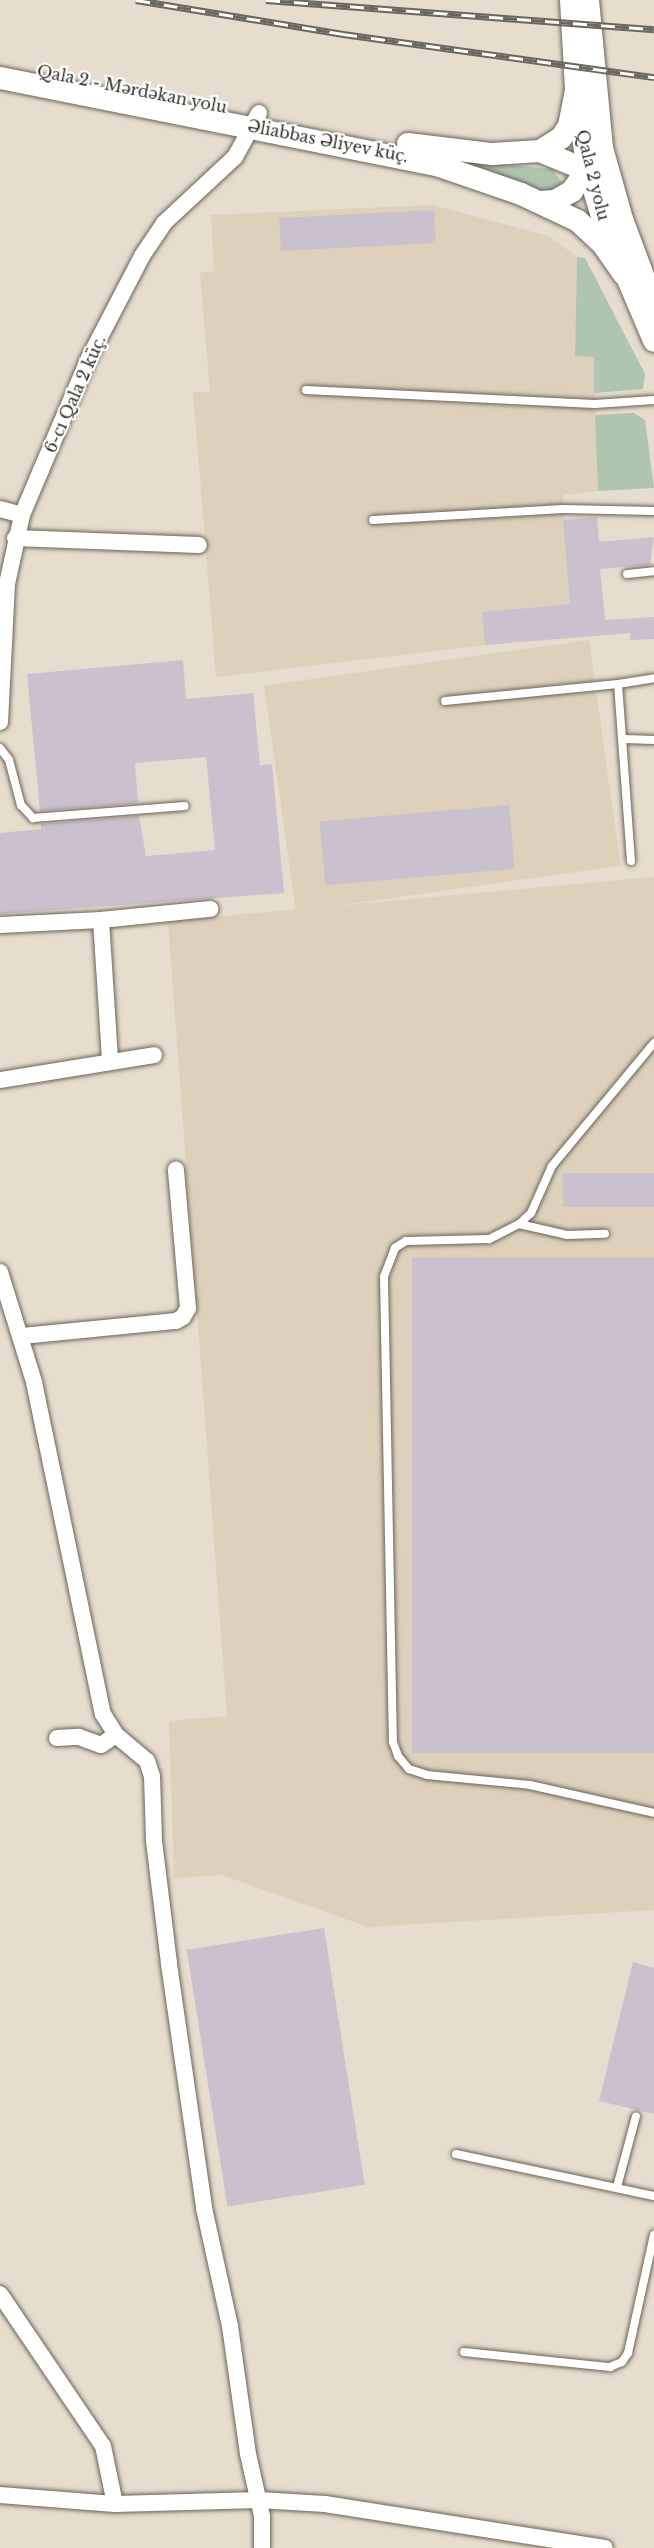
<!DOCTYPE html>
<meta charset="utf-8">
<style>
body{margin:0}
#map{position:relative;width:654px;height:2548px;overflow:hidden;background:#e6ddce;font-family:"Libre Baskerville",serif}
div>[style]{position:absolute}
.built>*{inset:0;background:#ddd1bb;transform-origin:0 0}
.green>*{inset:0;background:#b0c5af}
.building>*{inset:0;background:#cbc0ce;transform-origin:0 0}
.roads{filter:drop-shadow(0 0 2px #6b6457) drop-shadow(0 0 2px #6b6457)}
.lane>*{height:8px;margin:-4px;padding:0 4px;transform-origin:4px;border-radius:4px;background:#fff}
.street>*{height:16px;margin:-8px;padding:0 8px;transform-origin:8px;border-radius:8px;background:#fff}
.secondary>*{height:22px;margin:-11px;padding:0 11px;transform-origin:11px;border-radius:11px;background:#fff}
.rail>*{height:7px;margin-top:-3.5px;transform-origin:0;background:repeating-linear-gradient(90deg,#fff 0 14px,#6c675e 0 28px);box-sizing:border-box;border-block:2px solid #6c675e}
span{translate:-50% -50%;white-space:nowrap;text-align:center;line-height:1.15;-webkit-text-stroke:4.5px #fff;paint-order:stroke}
.street-label{font-size:16px;color:#34312b}
</style>
<div id="map">
<div class="built">
<div style="clip-path:polygon(432px 205px,549px 236px,577px 257px,575px 356px,594px 356px,598px 491px,563px 495px,570px 604px,482px 612px,485px 645px,216px 677px,193px 392px,210px 392px,200px 273px,214px 271px,211px 215px)"></div>
<div style="left:589px;top:640px;width:228px;height:328px;rotate:82deg"></div>
<div style="clip-path:polygon(654px 877px,654px 1910px,368px 1927px,222px 1875px,174px 1878px,169px 1721px,227px 1716px,168px 921px)"></div>
</div>
<div class="green">
<div style="clip-path:polygon(440px 158px,552px 169px,561px 181px,560px 188px,545px 193px)"></div>
<div style="clip-path:polygon(577px 257px,585px 258px,645px 374px,643px 389px,594px 393px,594px 357px,575px 356px)"></div>
<div style="clip-path:polygon(634px 413px,645px 420px,654px 488px,598px 491px,595px 415px)"></div>
</div>
<div class="building">
<div style="left:434px;top:210px;width:33px;height:155px;rotate:87deg"></div>
<div style="clip-path:polygon(597px 517px,599px 542px,654px 537px,650px 565px,600px 569px,605px 620px,654px 617px,654px 639px,630px 640px,630px 633px,485px 645px,482px 612px,570px 604px,563px 520px)"></div>
<div style="clip-path:polygon(183px 660px,186px 699px,253px 693px,260px 765px,272px 764px,284px 893px,0 914px,0 833px,41px 829px,41px 824px,139px 816px,146px 856px,215px 850px,206px 757px,135px 763px,138px 803px,40px 811px,27px 674px)"></div>
<div style="left:509px;top:805px;width:64px;height:190px;rotate:85deg"></div>
<div style="left:654px;top:1173px;width:34px;height:91px;rotate:90deg"></div>
<div style="left:412px;top:1258px;width:242px;height:495px"></div>
<div style="left:324px;top:1928px;width:260px;height:139px;rotate:81deg"></div>
<div style="clip-path:polygon(633px 1962px,654px 1968px,654px 2114px,599px 2101px)"></div>
</div>
<div class="roads">
<div class="lane">
<div style="left:306px;top:390px;width:289px;rotate:2.8deg"></div>
<div style="left:595px;top:404px;width:59px;rotate:-3.9deg"></div>
<div style="left:373px;top:520px;width:190px;rotate:-3.3deg"></div>
<div style="left:563px;top:509px;width:91px;rotate:1.3deg"></div>
<div style="left:627px;top:574px;width:27px;rotate:-6deg"></div>
<div style="left:445px;top:701px;width:174px;rotate:-5.6deg"></div>
<div style="left:624px;top:739px;width:30px;rotate:2deg"></div>
<div style="left:0;top:748px;width:15px;rotate:53deg"></div>
<div style="left:9px;top:760px;width:47px;rotate:75.1deg"></div>
<div style="left:21px;top:805px;width:18px;rotate:47deg"></div>
<div style="left:33px;top:818px;width:152px;rotate:-4.5deg"></div>
<div style="left:631px;top:861px;width:177px;rotate:-94.2deg"></div>
<div style="left:618px;top:684px;width:36px;rotate:-9deg"></div>
<div style="left:654px;top:1043px;width:160px;rotate:129.7deg"></div>
<div style="left:552px;top:1166px;width:51px;rotate:114.1deg"></div>
<div style="left:531px;top:1213px;width:16px;rotate:137deg"></div>
<div style="left:519px;top:1224px;width:34px;rotate:153deg"></div>
<div style="left:489px;top:1239px;width:83px;rotate:178.6deg"></div>
<div style="left:406px;top:1241px;width:13px;rotate:148deg"></div>
<div style="left:395px;top:1248px;width:31px;rotate:111deg"></div>
<div style="left:384px;top:1277px;width:465px;rotate:88.9deg"></div>
<div style="left:393px;top:1742px;width:15px;rotate:70deg"></div>
<div style="left:398px;top:1756px;width:17px;rotate:50deg"></div>
<div style="left:409px;top:1769px;width:19px;rotate:18deg"></div>
<div style="left:427px;top:1775px;width:103px;rotate:5.5deg"></div>
<div style="left:530px;top:1785px;width:127px;rotate:12.7deg"></div>
<div style="left:519px;top:1224px;width:49px;rotate:12.9deg"></div>
<div style="left:567px;top:1235px;width:38px;rotate:-2deg"></div>
<div style="left:456px;top:2154px;width:202px;rotate:12deg"></div>
<div style="left:617px;top:2187px;width:73px;rotate:-75deg"></div>
<div style="left:464px;top:2352px;width:147px;rotate:5.9deg"></div>
<div style="left:610px;top:2367px;width:13px;rotate:-23deg"></div>
<div style="left:622px;top:2362px;width:11px;rotate:-56deg"></div>
<div style="left:628px;top:2353px;width:121px;rotate:-77.6deg"></div>
</div>
<div class="street">
<div style="left:0;top:509px;width:23px;rotate:15deg"></div>
<div style="left:15px;top:538px;width:184px;rotate:2.2deg"></div>
<div style="left:0;top:722px;width:138px;rotate:-87.1deg"></div>
<div style="left:7px;top:584px;width:71px;rotate:-77.7deg"></div>
<div style="left:22px;top:515px;width:49px;rotate:-67.1deg"></div>
<div style="left:41px;top:470px;width:122px;rotate:-66.8deg"></div>
<div style="left:89px;top:358px;width:115px;rotate:-62.5deg"></div>
<div style="left:142px;top:256px;width:40px;rotate:-56deg"></div>
<div style="left:164px;top:223px;width:97px;rotate:-42.9deg"></div>
<div style="left:235px;top:157px;width:50px;rotate:-61.4deg"></div>
<div style="left:101px;top:920px;width:140px;rotate:86.3deg"></div>
<div style="left:0;top:925px;width:101px;rotate:-2.8deg"></div>
<div style="left:101px;top:920px;width:110px;rotate:-5.8deg"></div>
<div style="left:0;top:1080px;width:156px;rotate:-9.2deg"></div>
<div style="left:0;top:1272px;width:115px;rotate:72.8deg"></div>
<div style="left:34px;top:1382px;width:339px;rotate:78.3deg"></div>
<div style="left:103px;top:1714px;width:25px;rotate:58deg"></div>
<div style="left:116px;top:1735px;width:40px;rotate:40deg"></div>
<div style="left:147px;top:1761px;width:16px;rotate:72deg"></div>
<div style="left:152px;top:1776px;width:65px;rotate:88.2deg"></div>
<div style="left:154px;top:1841px;width:124px;rotate:83deg"></div>
<div style="left:169px;top:1964px;width:246px;rotate:81.8deg"></div>
<div style="left:204px;top:2208px;width:121px;rotate:77.6deg"></div>
<div style="left:230px;top:2326px;width:129px;rotate:82deg"></div>
<div style="left:248px;top:2454px;width:64px;rotate:77.3deg"></div>
<div style="left:262px;top:2516px;width:32px;rotate:90deg"></div>
<div style="left:22px;top:1336px;width:155px;rotate:-5.6deg"></div>
<div style="left:176px;top:1321px;width:8px;rotate:-30deg"></div>
<div style="left:183px;top:1317px;width:10px;rotate:-61deg"></div>
<div style="left:188px;top:1308px;width:139px;rotate:-95deg"></div>
<div style="left:57px;top:1738px;width:22px;rotate:-3deg"></div>
<div style="left:79px;top:1737px;width:23px;rotate:20deg"></div>
<div style="left:101px;top:1745px;width:18px;rotate:-34deg"></div>
<div style="left:0;top:2294px;width:184px;rotate:55.9deg"></div>
<div style="left:103px;top:2446px;width:59px;rotate:78.3deg"></div>
<div style="left:0;top:2495px;width:115px;rotate:4.5deg"></div>
<div style="left:115px;top:2504px;width:144px;rotate:-1.6deg"></div>
<div style="left:259px;top:2500px;width:66px;rotate:3.5deg"></div>
<div style="left:325px;top:2504px;width:283px;rotate:8.9deg"></div>
</div>
<div class="secondary">
<div style="left:571px;top:0;width:90px;rotate:86.8deg"></div>
<div style="left:576px;top:90px;width:81px;rotate:81.5deg"></div>
<div style="left:588px;top:170px;width:55px;rotate:73.2deg"></div>
<div style="left:604px;top:223px;width:128px;rotate:67deg"></div>
<div style="left:588px;top:0;width:149px;rotate:84.6deg"></div>
<div style="left:602px;top:148px;width:74px;rotate:74.3deg"></div>
<div style="left:622px;top:219px;width:92px;rotate:69.6deg"></div>
<div style="left:0;top:78px;width:446px;rotate:11.3deg"></div>
<div style="left:437px;top:165px;width:89px;rotate:19deg"></div>
<div style="left:521px;top:194px;width:63px;rotate:25.3deg"></div>
<div style="left:578px;top:221px;width:33px;rotate:43deg"></div>
<div style="left:602px;top:243px;width:38px;rotate:55deg"></div>
<div style="left:408px;top:144px;width:85px;rotate:6.8deg"></div>
<div style="left:492px;top:154px;width:48px;rotate:-3.6deg"></div>
<div style="left:540px;top:151px;width:25px;rotate:-32deg"></div>
<div style="left:561px;top:138px;width:14px;rotate:-56deg"></div>
<div style="left:569px;top:126px;width:37px;rotate:-79deg"></div>
<div style="left:540px;top:151px;width:63px;rotate:22.5deg"></div>
<div style="left:540px;top:202px;width:15px;rotate:-4deg"></div>
<div style="left:555px;top:201px;width:20px;rotate:-30deg"></div>
<div style="left:572px;top:191px;width:38px;rotate:-55deg"></div>
</div>
</div>
<div class="rail">
<div style="left:136px;top:0;width:210px;rotate:9.3deg"></div>
<div style="left:343px;top:34px;width:314px;rotate:7.9deg"></div>
<div style="left:266px;top:0;width:389px;rotate:4.3deg"></div>
</div>
<div class="street-label">
<span style="left:132px;top:89px;rotate:11deg">Qala 2 - Mərdəkan yolu</span>
<span style="left:328px;top:141px;rotate:11deg">Əliabbas Əliyev küç.</span>
<span style="left:593px;top:175px;rotate:76deg">Qala 2 yolu</span>
<span style="left:75px;top:394px;rotate:-66deg">6-cı Qala 2 küç.</span>
</div>
</div>
